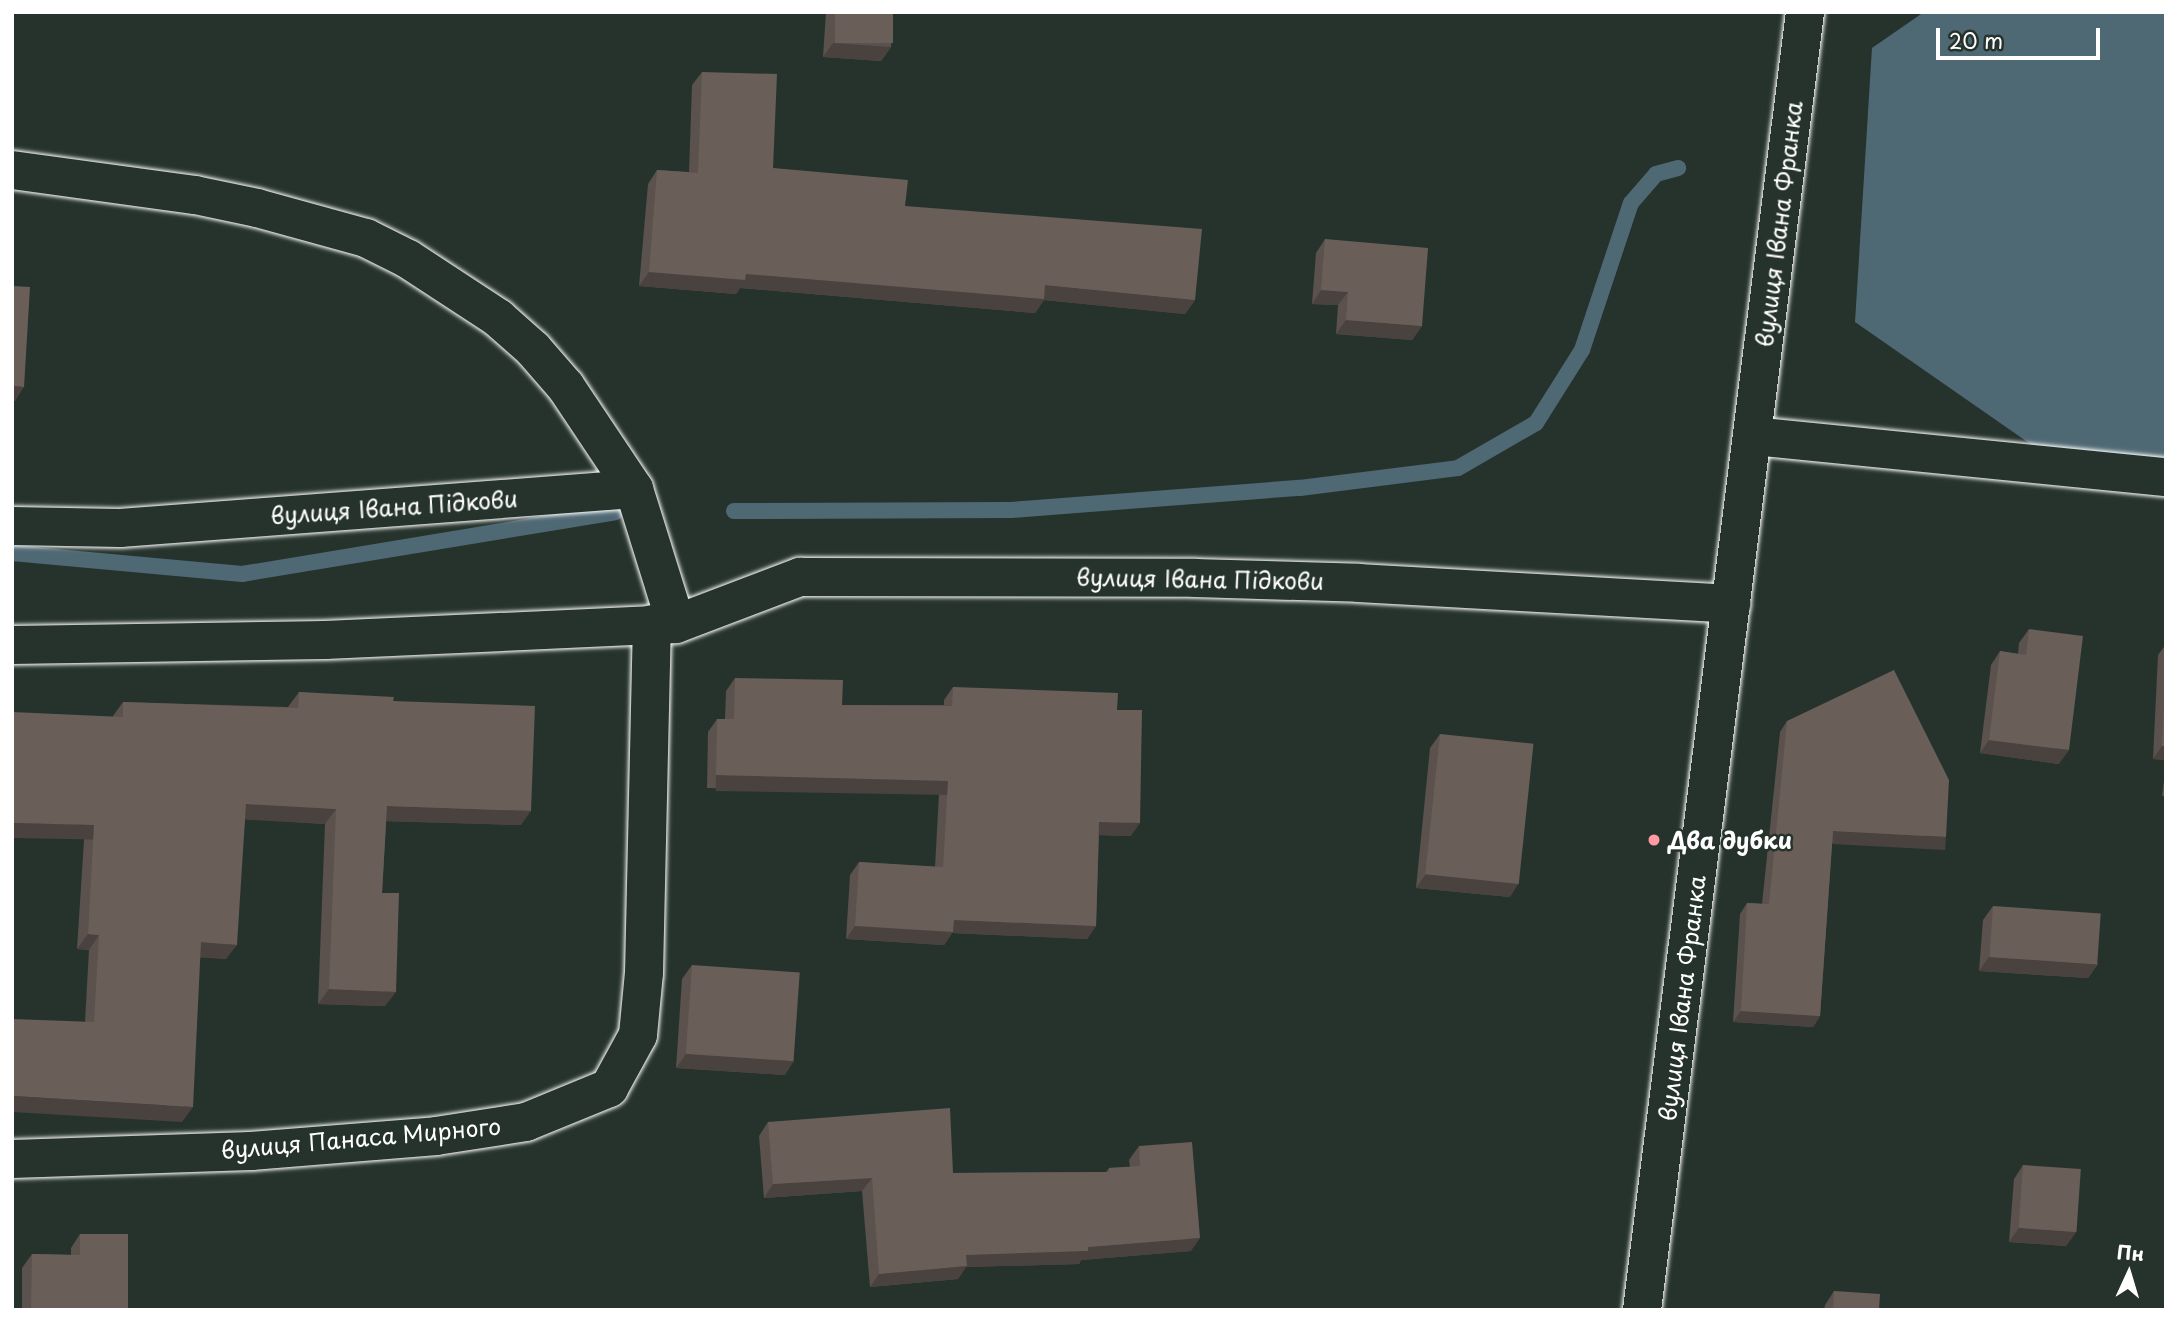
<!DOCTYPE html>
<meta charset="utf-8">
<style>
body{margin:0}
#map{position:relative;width:2178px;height:1322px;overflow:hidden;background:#26332d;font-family:"Playpen Sans",sans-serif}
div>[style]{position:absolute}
.water>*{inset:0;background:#4f6974}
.stream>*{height:16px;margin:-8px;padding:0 8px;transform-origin:8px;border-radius:8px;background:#4f6974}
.roads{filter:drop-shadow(0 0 2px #fff) drop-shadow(0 0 2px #fff)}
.minor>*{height:38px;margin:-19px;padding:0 19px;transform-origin:19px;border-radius:19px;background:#26332d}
.wall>*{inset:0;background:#5b514d}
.shaded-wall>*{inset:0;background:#4a423e;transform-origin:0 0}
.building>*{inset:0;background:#6a5e59;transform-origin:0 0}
.dots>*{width:19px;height:19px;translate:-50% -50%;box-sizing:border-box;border:4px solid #26332d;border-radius:50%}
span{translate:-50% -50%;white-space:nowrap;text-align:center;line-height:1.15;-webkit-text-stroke:5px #26332d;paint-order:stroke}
.street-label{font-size:23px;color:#fff}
.poi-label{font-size:23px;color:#fff;font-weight:700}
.left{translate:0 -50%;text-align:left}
.frame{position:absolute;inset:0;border:14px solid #fff;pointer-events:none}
.north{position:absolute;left:2094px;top:1238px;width:70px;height:70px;-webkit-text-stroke:5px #26332d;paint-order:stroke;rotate:4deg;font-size:19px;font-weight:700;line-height:28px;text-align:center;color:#fff}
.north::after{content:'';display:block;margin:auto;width:24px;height:32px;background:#fff;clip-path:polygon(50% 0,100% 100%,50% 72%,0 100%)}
.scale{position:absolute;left:1936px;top:28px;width:164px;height:32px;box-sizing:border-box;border:4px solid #fff;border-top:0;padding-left:9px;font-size:21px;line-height:24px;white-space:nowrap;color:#fff;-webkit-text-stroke:5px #26332d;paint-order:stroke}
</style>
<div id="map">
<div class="water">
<div style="clip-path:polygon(1924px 12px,2166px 12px,2166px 468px,2059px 464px,1855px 322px,1872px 48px)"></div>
</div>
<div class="stream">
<div style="left:734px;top:511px;width:277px;rotate:-0.2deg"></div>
<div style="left:1011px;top:510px;width:290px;rotate:-4.4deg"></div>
<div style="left:1300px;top:488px;width:159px;rotate:-7.2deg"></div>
<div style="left:1458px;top:468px;width:90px;rotate:-30deg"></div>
<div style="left:1536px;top:423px;width:86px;rotate:-57.8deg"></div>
<div style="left:1582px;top:350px;width:155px;rotate:-71.6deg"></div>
<div style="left:1631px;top:203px;width:38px;rotate:-49deg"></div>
<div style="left:1656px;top:174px;width:23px;rotate:-15deg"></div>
<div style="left:12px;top:553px;width:231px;rotate:5.2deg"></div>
<div style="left:242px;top:574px;width:378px;rotate:-9.4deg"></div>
</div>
<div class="roads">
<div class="minor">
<div style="left:12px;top:170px;width:185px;rotate:7.8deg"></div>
<div style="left:195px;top:195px;width:63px;rotate:11.8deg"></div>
<div style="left:257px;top:208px;width:113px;rotate:15.4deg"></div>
<div style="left:366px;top:238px;width:47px;rotate:26.6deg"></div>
<div style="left:408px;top:259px;width:108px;rotate:33.2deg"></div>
<div style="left:498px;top:318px;width:47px;rotate:41.5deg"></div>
<div style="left:533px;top:349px;width:50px;rotate:49deg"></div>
<div style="left:566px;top:387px;width:123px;rotate:56.3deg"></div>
<div style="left:1753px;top:436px;width:415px;rotate:5.7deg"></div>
<div style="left:12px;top:526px;width:108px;rotate:1.1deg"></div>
<div style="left:120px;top:528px;width:515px;rotate:-4.34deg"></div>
<div style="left:634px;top:489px;width:141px;rotate:72.7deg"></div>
<div style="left:12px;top:645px;width:313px;rotate:-0.9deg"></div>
<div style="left:325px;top:640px;width:351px;rotate:-2.6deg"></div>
<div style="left:676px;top:624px;width:133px;rotate:-20.8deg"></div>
<div style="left:800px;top:577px;width:395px;rotate:0.1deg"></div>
<div style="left:1195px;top:578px;width:164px;rotate:1.7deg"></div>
<div style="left:1359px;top:583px;width:373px;rotate:3.2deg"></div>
<div style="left:12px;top:1159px;width:239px;rotate:-1.9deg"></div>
<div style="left:251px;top:1151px;width:186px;rotate:-4.6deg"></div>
<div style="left:436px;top:1136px;width:91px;rotate:-8.8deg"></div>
<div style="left:526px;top:1122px;width:90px;rotate:-22.3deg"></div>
<div style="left:609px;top:1088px;width:60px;rotate:-61.3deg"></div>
<div style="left:638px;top:1035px;width:62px;rotate:-84.5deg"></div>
<div style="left:644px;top:973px;width:349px;rotate:-88.7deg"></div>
<div style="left:1642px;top:1310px;width:1308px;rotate:-82.84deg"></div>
</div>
</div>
<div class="wall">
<div style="clip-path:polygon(826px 12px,893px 12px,891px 47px,881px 61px,823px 57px)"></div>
<div style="clip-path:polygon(702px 72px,773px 168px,905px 206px,1195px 300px,1185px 314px,1044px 300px,1035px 313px,740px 288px,736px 294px,639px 286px,648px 184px,657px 170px,689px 172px,692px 85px)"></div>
<div style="clip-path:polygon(1325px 239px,1422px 326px,1412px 340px,1336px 334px,1338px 305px,1312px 304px,1316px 253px)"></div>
<div style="clip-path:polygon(2029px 629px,2059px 764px,1980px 753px,1991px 665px,2000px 651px,2018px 654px,2019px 643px)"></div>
<div style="clip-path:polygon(2166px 644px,2166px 760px,2153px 759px,2158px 655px)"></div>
<div style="clip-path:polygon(735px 678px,842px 705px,944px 705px,944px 700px,953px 687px,1117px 710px,1131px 836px,1099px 835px,1096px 926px,1087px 939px,952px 933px,944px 945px,846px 939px,850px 875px,859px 862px,935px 867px,939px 794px,707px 788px,708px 732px,717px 719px,725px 719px,726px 691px)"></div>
<div style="clip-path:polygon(299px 692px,393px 701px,521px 825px,386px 821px,382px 893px,385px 1006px,318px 1004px,325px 824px,245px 819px,226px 959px,200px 957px,182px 1122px,85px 1021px,89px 950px,77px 949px,84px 840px,113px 716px,123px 702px,288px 707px)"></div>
<div style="clip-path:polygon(1787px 721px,1939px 848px,1832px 843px,1820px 1016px,1813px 1027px,1733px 1022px,1740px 914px,1747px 903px,1762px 904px,1780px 732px)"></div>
<div style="clip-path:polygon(1440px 734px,1510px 897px,1416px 888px,1430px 748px)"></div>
<div style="clip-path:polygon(2166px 766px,2166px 796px,2162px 796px)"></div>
<div style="clip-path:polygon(1993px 906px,2098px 964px,2088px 978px,1979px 971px,1983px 920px)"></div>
<div style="clip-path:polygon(692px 965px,785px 1075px,676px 1068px,682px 979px)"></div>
<div style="clip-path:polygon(768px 1122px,953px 1173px,1106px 1172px,1109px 1168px,1130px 1167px,1129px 1160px,1139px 1146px,1191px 1251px,1081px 1260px,1079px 1264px,966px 1267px,958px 1279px,870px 1287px,862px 1191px,764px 1198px,759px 1136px)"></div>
<div style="clip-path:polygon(2023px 1165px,2076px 1232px,2066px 1246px,2009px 1242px,2014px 1179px)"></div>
<div style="clip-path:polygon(80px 1234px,128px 1310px,22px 1310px,22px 1268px,32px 1254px,71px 1255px,71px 1248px)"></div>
<div style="clip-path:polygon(1834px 1291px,1879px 1310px,1824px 1310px,1825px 1305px)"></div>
</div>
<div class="shaded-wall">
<div style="clip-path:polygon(833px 43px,891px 47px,881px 61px,823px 57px)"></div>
<div style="clip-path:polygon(649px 272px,746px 274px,1045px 285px,1195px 300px,1185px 314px,1044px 300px,1035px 313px,740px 288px,736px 294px,639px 286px)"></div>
<div style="clip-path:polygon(1321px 290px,1348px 292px,1338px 305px,1312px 304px)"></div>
<div style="clip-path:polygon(1346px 320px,1422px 326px,1412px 340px,1336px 334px)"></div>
<div style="clip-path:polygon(12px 386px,24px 387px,15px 401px,12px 401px)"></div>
<div style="clip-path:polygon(1989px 740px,2069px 750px,2059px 764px,1980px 753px)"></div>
<div style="clip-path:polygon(2162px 746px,2166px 746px,2166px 760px,2153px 759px)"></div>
<div style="left:716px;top:775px;width:232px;height:16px;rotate:1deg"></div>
<div style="clip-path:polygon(246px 804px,336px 809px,325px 824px,236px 819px)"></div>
<div style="clip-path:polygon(387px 806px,531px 811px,521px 825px,377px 821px)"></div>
<div style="clip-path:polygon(1099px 822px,1140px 823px,1131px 836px,1090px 835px)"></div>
<div style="left:12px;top:823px;width:82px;height:15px;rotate:1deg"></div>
<div style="left:1833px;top:831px;width:113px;height:13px;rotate:3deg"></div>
<div style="clip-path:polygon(1426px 874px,1519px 883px,1510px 897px,1416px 888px)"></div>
<div style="clip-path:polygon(954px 920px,1096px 926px,1087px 939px,952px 933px,944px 945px,846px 939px,855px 926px)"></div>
<div style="clip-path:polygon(88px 934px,99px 935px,89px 950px,77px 949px)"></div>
<div style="clip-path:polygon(201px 942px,237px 945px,226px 959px,190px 957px)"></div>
<div style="clip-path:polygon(1989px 957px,2098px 964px,2088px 978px,1979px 971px)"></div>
<div style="clip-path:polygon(329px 989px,396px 992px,385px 1006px,318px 1004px)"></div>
<div style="clip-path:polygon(1741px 1011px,1820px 1016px,1813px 1027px,1733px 1022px)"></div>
<div style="clip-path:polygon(686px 1054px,794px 1061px,785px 1075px,676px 1068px)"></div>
<div style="clip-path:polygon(14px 1096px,193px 1107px,182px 1122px,12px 1112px,12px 1099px)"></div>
<div style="clip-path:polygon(872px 1178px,862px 1191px,764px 1198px,773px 1184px)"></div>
<div style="clip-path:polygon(2019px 1228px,2076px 1232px,2066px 1246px,2009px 1242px)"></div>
<div style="clip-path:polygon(1200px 1238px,1191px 1251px,1081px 1260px,1079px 1264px,966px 1267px,958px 1279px,870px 1287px,879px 1274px,966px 1255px,1088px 1247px)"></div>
</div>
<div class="building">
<div style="left:835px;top:12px;width:58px;height:31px"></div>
<div style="clip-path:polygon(702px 72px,777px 74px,773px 168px,908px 180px,905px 206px,1202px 229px,1195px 300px,1045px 285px,1044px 299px,746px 274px,745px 280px,649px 272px,657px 170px,698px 173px)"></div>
<div style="clip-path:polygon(1325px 239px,1428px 248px,1422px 326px,1346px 320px,1348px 292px,1321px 290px)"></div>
<div style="clip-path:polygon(12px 286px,30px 287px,24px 387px,12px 386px)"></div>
<div style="clip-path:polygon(2029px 629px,2083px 636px,2069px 750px,1989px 740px,2000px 651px,2026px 655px)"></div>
<div style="clip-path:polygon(2166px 665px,2166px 746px,2162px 746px)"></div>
<div style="clip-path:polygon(1894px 670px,1949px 780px,1946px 837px,1833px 831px,1820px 1016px,1741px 1011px,1747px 903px,1769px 904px,1787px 721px)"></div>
<div style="clip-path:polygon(735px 678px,843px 680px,842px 705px,952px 706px,953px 687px,1118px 693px,1117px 710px,1142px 710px,1140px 823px,1099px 822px,1096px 926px,954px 920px,953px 932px,855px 926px,859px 862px,943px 867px,948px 781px,716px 775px,717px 719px,734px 719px)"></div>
<div style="clip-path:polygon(299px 692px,394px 697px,393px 701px,535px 706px,531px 811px,387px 806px,382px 893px,399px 893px,396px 992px,329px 989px,336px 809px,246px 804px,237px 945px,201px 942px,193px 1107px,14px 1096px,13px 1109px,12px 1109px,12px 1019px,94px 1022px,99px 935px,88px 934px,94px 825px,12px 823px,12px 712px,123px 717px,123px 702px,298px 708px)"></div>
<div style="left:1440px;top:734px;width:94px;height:141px;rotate:6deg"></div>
<div style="left:1993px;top:906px;width:108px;height:51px;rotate:4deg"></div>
<div style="left:692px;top:965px;width:108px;height:89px;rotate:4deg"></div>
<div style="clip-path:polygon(950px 1108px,953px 1173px,1109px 1172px,1109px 1168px,1140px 1166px,1139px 1146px,1192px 1142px,1200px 1238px,1088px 1247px,1088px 1251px,966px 1255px,967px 1266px,879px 1274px,872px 1178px,773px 1184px,768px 1122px)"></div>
<div style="left:2023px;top:1165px;width:58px;height:63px;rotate:4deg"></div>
<div style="clip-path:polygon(80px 1234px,128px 1234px,128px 1310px,31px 1310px,32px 1254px,80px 1255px)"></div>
<div style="clip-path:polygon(1834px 1291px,1880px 1294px,1879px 1310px,1833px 1310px)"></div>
</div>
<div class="dots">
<div style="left:1654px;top:840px;background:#ff9aa2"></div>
</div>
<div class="street-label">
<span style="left:1779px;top:224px;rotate:-83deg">вулиця Івана Франка</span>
<span style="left:394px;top:507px;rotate:-4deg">вулиця Івана Підкови</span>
<span style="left:1200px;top:579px;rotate:1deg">вулиця Івана Підкови</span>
<span style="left:1682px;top:998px;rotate:-83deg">вулиця Івана Франка</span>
<span style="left:361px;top:1138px;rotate:-5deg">вулиця Панаса Мирного</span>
</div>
<div class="poi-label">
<span class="left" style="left:1668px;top:840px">Два дубки</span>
</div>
<div class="frame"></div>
<div class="north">Пн</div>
<div class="scale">20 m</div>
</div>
